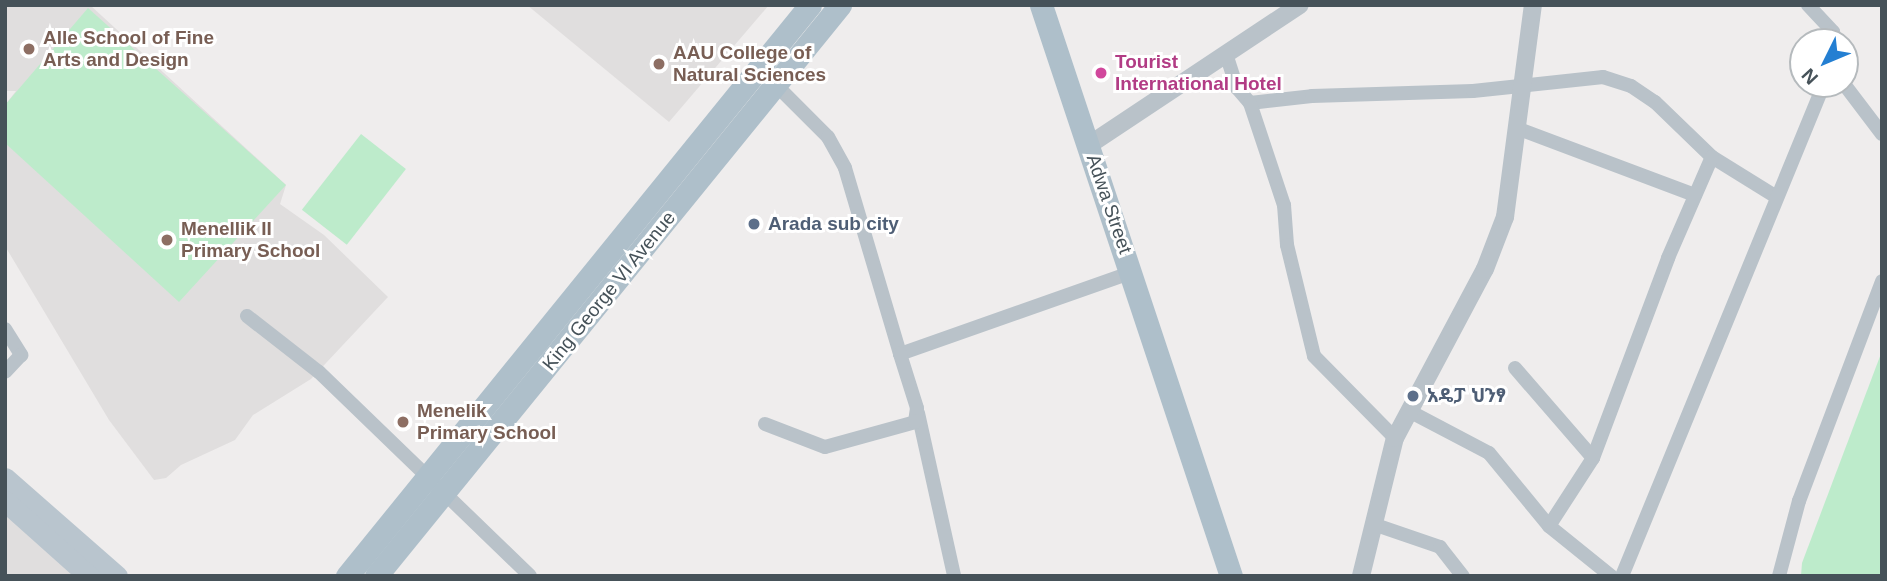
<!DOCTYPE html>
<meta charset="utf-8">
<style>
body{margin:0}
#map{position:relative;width:1887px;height:581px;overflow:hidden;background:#efeded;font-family:Arial,"Noto Sans Ethiopic",sans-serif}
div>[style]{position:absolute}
.education>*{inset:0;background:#e0dede}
.green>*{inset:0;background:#bdebcb;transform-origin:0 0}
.minor>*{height:14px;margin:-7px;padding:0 7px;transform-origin:7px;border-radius:7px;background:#b9c2c9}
.tertiary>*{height:18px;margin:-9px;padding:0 9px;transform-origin:9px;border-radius:9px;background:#b9c2c9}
.secondary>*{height:21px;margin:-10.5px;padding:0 10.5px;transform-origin:10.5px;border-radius:10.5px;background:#b9c5ce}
.primary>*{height:23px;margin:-11.5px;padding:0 11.5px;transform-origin:11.5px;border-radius:11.5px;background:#aebfca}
.dots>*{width:19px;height:19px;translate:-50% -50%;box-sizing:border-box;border:4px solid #fff;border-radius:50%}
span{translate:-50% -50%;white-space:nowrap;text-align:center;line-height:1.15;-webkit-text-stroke:6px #fff;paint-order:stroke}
.education-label{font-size:19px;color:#785e54;font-weight:700}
.left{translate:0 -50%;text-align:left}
.hotel-label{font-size:19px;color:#b23c85;font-weight:700}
.street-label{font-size:19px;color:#465259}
.service-label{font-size:19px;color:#4e5e75;font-weight:700}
.frame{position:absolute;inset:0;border:7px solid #465259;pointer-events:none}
.north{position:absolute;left:1789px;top:28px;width:70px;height:70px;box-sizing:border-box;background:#fff;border:2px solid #b5babd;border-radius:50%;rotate:227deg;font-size:19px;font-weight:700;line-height:28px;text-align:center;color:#465259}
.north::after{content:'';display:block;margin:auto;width:24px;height:32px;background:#247fd2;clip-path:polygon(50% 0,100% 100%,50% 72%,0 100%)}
</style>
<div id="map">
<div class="education">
<div style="clip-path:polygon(5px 5px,90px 5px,286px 185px,280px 204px,324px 235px,388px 297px,311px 379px,253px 415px,235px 440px,181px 465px,166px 478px,154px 480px,109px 420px,5px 246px,5px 105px,16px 91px,5px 91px)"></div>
<div style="clip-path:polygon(527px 5px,769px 5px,669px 122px)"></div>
<div style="clip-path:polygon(5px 500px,88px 576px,5px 576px)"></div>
</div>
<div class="green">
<div style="clip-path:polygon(88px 8px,286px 185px,179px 302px,5px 143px,5px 105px)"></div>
<div style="left:361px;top:134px;width:57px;height:96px;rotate:38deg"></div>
<div style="clip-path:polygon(1882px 351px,1882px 576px,1801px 576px,1802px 563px)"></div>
</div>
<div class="minor">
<div style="left:1808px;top:5px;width:37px;rotate:47deg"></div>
<div style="left:1833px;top:32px;width:10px;rotate:84deg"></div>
<div style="left:1227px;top:57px;width:33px;rotate:72deg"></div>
<div style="left:1237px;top:88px;width:20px;rotate:49deg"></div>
<div style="left:1250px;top:103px;width:62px;rotate:-6.4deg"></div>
<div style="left:1312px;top:96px;width:161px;rotate:-1.8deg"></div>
<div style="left:1473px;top:91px;width:131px;rotate:-6.1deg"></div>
<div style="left:1603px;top:77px;width:29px;rotate:18deg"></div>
<div style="left:1631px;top:86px;width:29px;rotate:34deg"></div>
<div style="left:1655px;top:102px;width:79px;rotate:44deg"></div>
<div style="left:1712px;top:157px;width:74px;rotate:31.8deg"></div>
<div style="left:772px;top:81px;width:79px;rotate:45deg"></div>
<div style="left:828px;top:137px;width:35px;rotate:61deg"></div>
<div style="left:845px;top:168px;width:194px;rotate:73.5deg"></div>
<div style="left:900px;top:354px;width:247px;rotate:-19.4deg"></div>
<div style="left:1844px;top:84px;width:63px;rotate:52.8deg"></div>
<div style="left:1250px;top:103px;width:108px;rotate:71.6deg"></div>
<div style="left:1284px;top:205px;width:40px;rotate:85.7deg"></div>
<div style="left:1287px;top:245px;width:114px;rotate:76.3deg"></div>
<div style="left:1314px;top:356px;width:115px;rotate:45.4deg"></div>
<div style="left:1519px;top:129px;width:188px;rotate:20.6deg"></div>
<div style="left:247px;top:316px;width:91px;rotate:37.9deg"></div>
<div style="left:319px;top:372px;width:293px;rotate:44deg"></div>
<div style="left:5px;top:329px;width:31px;rotate:58deg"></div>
<div style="left:21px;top:355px;width:23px;rotate:133deg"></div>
<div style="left:1515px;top:368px;width:119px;rotate:49.1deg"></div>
<div style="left:1409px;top:411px;width:90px;rotate:27.7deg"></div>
<div style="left:1489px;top:453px;width:94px;rotate:50.6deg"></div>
<div style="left:1549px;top:526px;width:80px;rotate:38.9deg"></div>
<div style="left:918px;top:413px;width:167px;rotate:77.5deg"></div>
<div style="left:765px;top:424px;width:64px;rotate:21deg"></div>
<div style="left:825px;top:447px;width:93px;rotate:-15.5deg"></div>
<div style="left:915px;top:422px;width:14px;rotate:-82deg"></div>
<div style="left:917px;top:408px;width:57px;rotate:-107.5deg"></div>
<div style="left:1373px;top:524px;width:71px;rotate:18.9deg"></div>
<div style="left:1440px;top:547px;width:37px;rotate:52deg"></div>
<div style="left:1549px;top:526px;width:81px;rotate:-57.1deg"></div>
<div style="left:1593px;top:458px;width:214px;rotate:-69.4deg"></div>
<div style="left:1668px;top:258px;width:110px;rotate:-66.5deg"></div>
<div style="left:1622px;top:576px;width:532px;rotate:-67.68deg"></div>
<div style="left:1779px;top:576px;width:78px;rotate:-75.1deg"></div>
<div style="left:1799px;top:501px;width:235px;rotate:-69.3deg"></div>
</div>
<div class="tertiary">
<div style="left:1089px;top:145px;width:253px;rotate:-33.6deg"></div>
<div style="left:1361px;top:576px;width:142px;rotate:-76.2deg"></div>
<div style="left:1395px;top:438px;width:191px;rotate:-62deg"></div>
<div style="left:1485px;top:269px;width:56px;rotate:-69deg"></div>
<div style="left:1505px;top:217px;width:214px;rotate:-82.5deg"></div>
</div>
<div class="secondary">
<div style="left:5px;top:478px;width:149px;rotate:41.2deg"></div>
<div style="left:5px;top:501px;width:113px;rotate:41.8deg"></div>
</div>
<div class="primary">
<div style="left:1041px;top:5px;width:602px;rotate:71.6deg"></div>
<div style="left:347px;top:576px;width:735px;rotate:-50.96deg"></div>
<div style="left:376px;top:576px;width:736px;rotate:-50.9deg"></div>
</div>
<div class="dots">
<div style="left:29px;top:49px;background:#8d6e63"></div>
<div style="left:659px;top:64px;background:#8d6e63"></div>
<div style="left:1101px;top:73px;background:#d1479c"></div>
<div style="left:754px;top:224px;background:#5c6f8a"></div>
<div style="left:167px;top:240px;background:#8d6e63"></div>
<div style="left:1413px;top:396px;background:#5c6f8a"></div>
<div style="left:403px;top:422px;background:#8d6e63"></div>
</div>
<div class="education-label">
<span class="left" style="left:43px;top:49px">Alle School of Fine<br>Arts and Design</span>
<span class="left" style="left:673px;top:64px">AAU College of<br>Natural Sciences</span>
<span class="left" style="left:181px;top:240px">Menellik II<br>Primary School</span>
<span class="left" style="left:417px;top:422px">Menelik<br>Primary School</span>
</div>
<div class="hotel-label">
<span class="left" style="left:1115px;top:73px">Tourist<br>International Hotel</span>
</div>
<div class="street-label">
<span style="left:1109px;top:204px;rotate:71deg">Adwa Street</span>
<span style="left:609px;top:291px;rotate:-51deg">King George VI Avenue</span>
</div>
<div class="service-label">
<span class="left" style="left:768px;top:224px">Arada sub city</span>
<span class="left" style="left:1427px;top:396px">አዴፓ ህንፃ</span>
</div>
<div class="frame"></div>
<div class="north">N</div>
</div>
